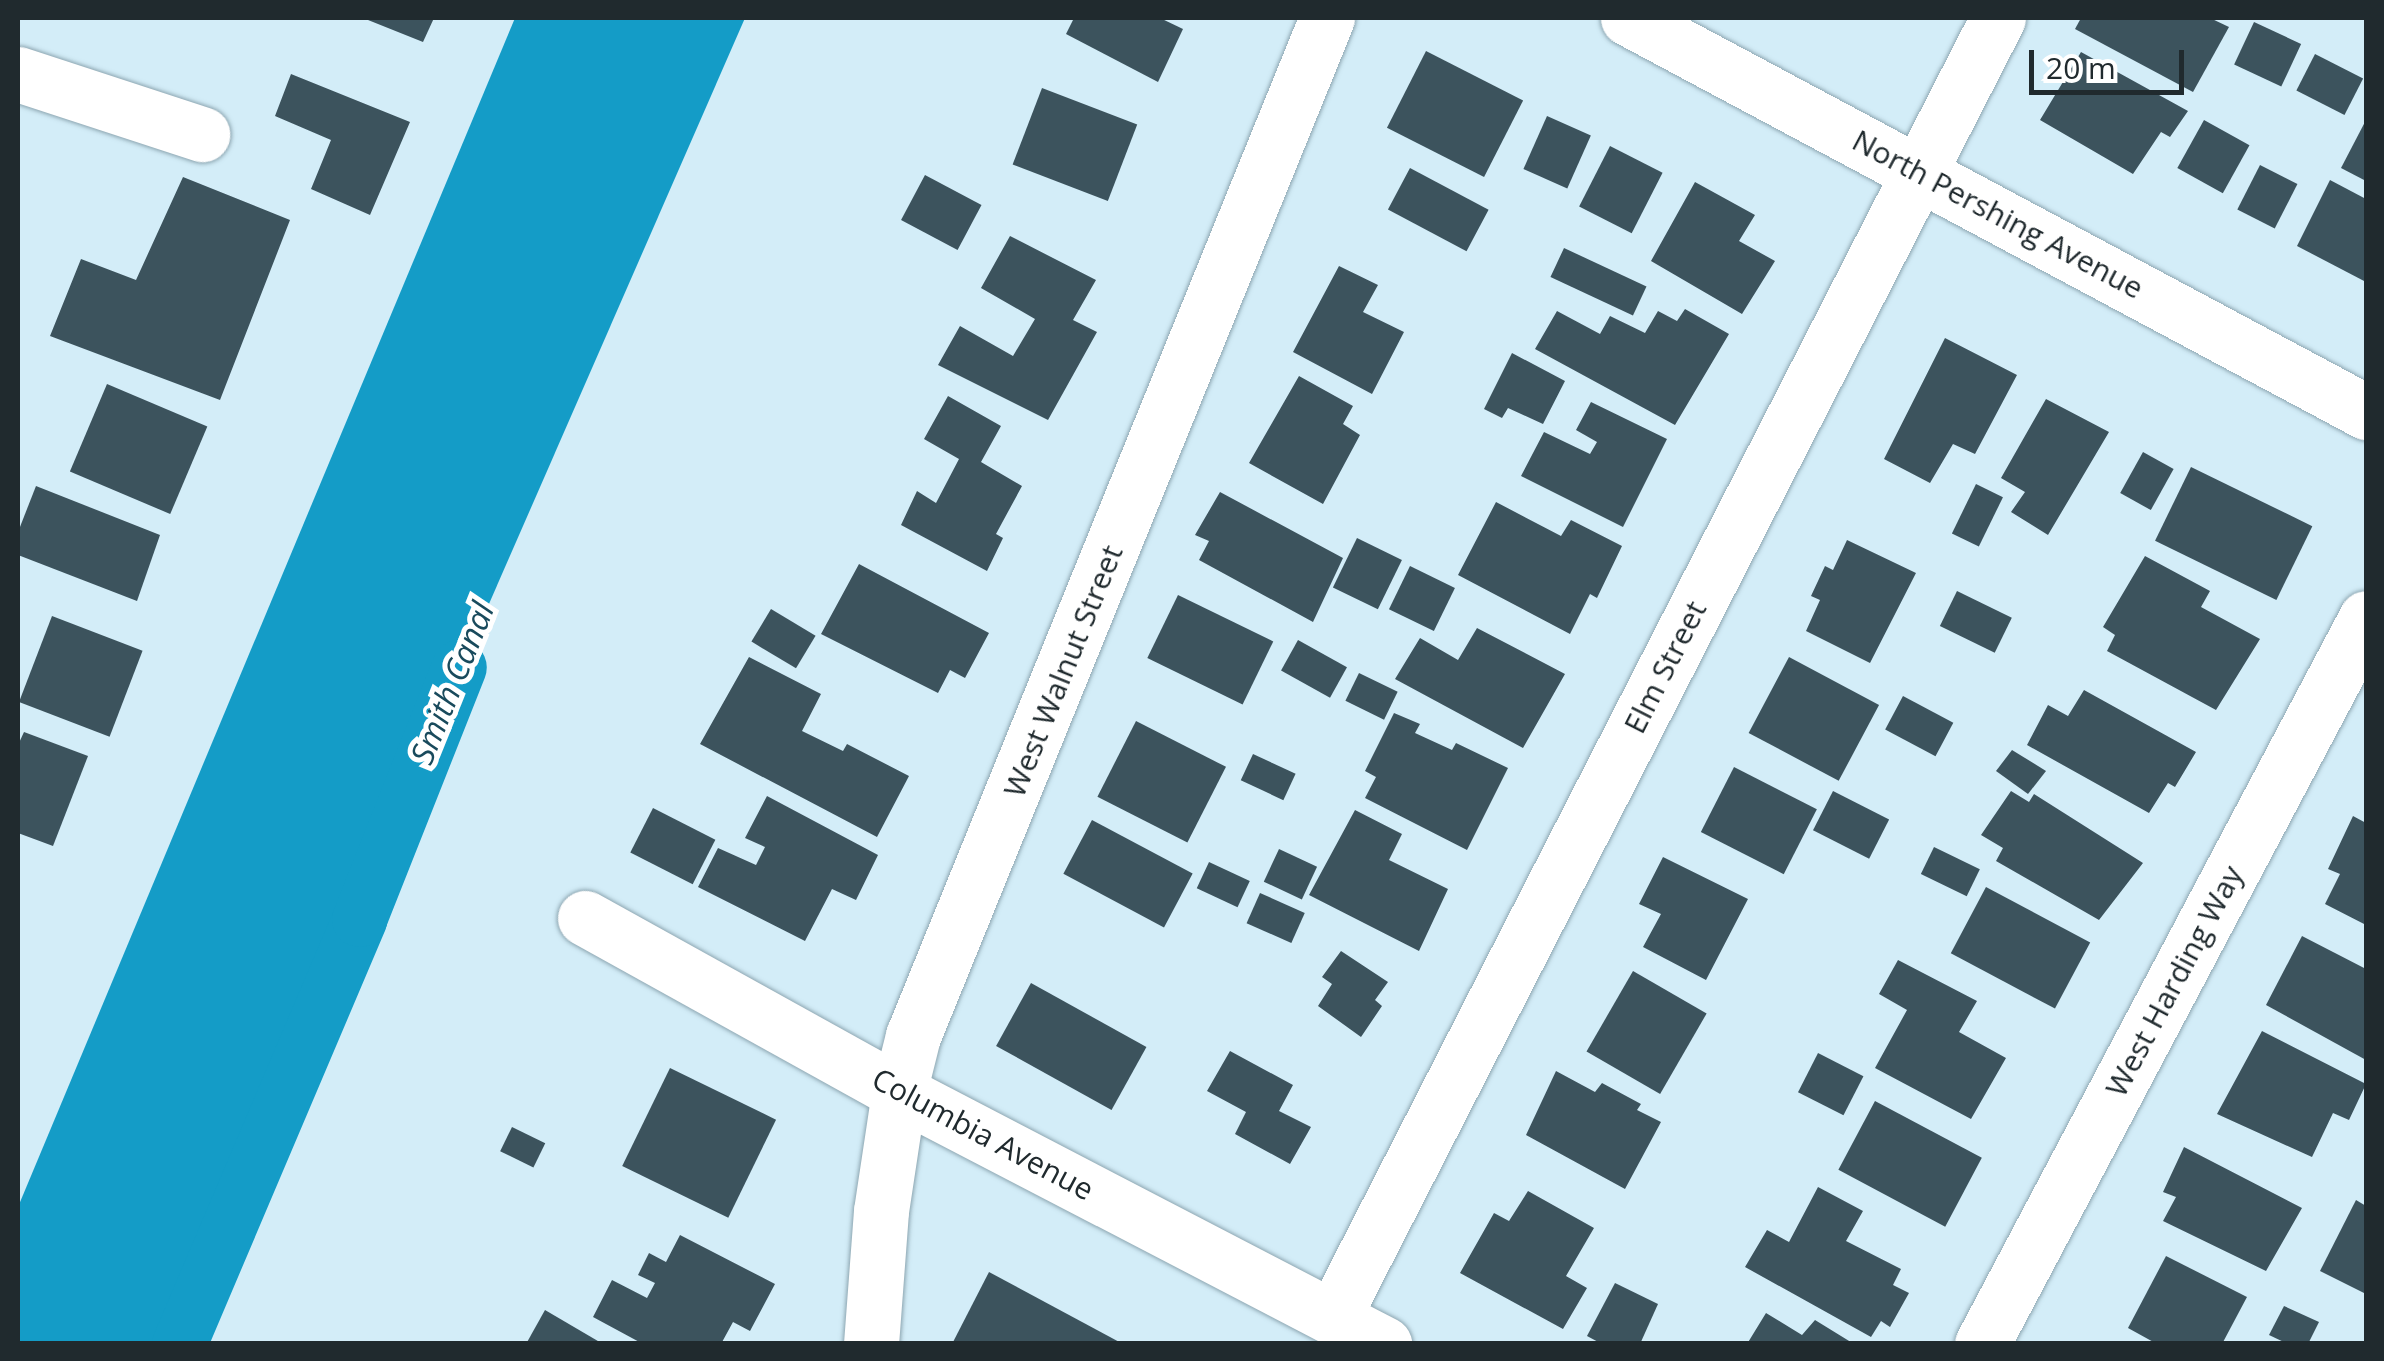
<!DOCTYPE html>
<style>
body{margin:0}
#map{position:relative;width:2384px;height:1361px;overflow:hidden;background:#d3edf8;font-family:"Open Sans",sans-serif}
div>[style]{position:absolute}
.water>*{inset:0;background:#149cc7}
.canal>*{height:55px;margin:-27.5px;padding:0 27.5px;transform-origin:27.5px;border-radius:27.5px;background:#149cc7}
.building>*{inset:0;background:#3c535d;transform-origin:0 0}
.roads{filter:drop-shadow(0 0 2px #8da6b1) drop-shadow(0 0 2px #8da6b1)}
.minor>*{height:55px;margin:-27.5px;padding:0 27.5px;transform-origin:27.5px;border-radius:27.5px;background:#fff}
.major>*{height:55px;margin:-27.5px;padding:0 27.5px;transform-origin:27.5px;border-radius:27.5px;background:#fff}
span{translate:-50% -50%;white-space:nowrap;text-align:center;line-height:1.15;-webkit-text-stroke:10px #fff;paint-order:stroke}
.street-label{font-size:30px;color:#202a2e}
.water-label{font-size:32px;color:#194a5c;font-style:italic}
.frame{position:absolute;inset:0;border:20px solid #202a2e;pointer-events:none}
.scale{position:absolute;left:2029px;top:50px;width:155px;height:45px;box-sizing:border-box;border:5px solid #202a2e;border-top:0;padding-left:12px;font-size:30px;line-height:35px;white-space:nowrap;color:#202a2e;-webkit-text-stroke:8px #fff;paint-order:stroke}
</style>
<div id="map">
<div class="water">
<div style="clip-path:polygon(515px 18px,745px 18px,166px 1343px,18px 1343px,18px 1207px)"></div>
</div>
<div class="canal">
<div style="left:179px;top:1344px;width:462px;rotate:-67deg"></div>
<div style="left:359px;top:919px;width:271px;rotate:-68.4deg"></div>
</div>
<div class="building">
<div style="clip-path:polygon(363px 18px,434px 18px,423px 42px)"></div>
<div style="clip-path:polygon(1074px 18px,1160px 18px,1183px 29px,1158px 82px,1066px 34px)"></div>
<div style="clip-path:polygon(2081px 18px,2210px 18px,2229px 27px,2193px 92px,2075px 29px)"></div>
<div style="left:2254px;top:22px;width:52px;height:47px;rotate:25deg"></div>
<div style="left:1426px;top:51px;width:109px;height:86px;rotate:27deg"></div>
<div style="clip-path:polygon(2081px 52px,2188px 111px,2170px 137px,2161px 132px,2133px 174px,2040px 120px)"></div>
<div style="left:2315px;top:54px;width:54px;height:41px;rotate:27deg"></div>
<div style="clip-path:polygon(291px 74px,410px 122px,370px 215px,311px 189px,331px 140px,275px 116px)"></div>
<div style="left:1042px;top:88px;width:102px;height:82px;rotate:21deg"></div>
<div style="left:1547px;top:116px;width:48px;height:58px;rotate:24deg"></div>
<div style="left:2204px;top:120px;width:52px;height:55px;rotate:29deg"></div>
<div style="clip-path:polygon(2366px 120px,2366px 181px,2341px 168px)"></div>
<div style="left:1610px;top:146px;width:59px;height:68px;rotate:27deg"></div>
<div style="left:2260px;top:165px;width:42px;height:50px;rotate:27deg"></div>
<div style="left:1410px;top:168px;width:89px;height:47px;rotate:28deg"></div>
<div style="left:925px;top:175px;width:64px;height:51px;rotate:28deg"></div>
<div style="clip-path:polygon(183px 177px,290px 220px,220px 400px,50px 336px,81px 259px,136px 280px)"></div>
<div style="clip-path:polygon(2330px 180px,2366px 199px,2366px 282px,2297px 246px)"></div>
<div style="clip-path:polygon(1695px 182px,1755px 215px,1739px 241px,1775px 261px,1742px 314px,1651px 261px)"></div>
<div style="clip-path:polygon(1010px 236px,1096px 280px,1073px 320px,1097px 332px,1048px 420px,938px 365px,960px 326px,1013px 356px,1035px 319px,981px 288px)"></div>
<div style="left:1564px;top:248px;width:91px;height:32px;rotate:25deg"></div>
<div style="clip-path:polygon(1339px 266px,1378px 285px,1363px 312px,1404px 332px,1372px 394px,1293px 352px)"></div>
<div style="clip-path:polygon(1685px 309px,1729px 334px,1675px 425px,1535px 349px,1557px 311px,1600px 334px,1610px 316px,1645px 333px,1658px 311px,1677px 321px)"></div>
<div style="clip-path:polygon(1945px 338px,2017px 375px,1975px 454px,1953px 444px,1930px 483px,1884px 459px)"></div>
<div style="clip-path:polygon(1512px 353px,1565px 381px,1543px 424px,1508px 408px,1502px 418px,1484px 409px)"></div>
<div style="clip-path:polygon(1299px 376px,1353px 406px,1343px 424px,1360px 435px,1323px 504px,1249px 463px)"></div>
<div style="left:107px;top:384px;width:109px;height:95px;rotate:23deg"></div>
<div style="clip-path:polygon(948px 396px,1001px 426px,981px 462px,1022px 486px,996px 534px,1003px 538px,987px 571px,901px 525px,917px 491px,936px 503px,959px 459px,924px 439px)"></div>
<div style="clip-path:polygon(2046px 399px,2109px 432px,2048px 535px,2011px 512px,2025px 492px,2001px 478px)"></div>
<div style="clip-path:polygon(1591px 402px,1667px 439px,1623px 527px,1521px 476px,1544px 432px,1590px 454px,1597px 442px,1576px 430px)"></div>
<div style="left:2143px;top:452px;width:35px;height:47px;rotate:29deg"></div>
<div style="left:2191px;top:467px;width:135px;height:82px;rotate:26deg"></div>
<div style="left:1976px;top:484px;width:30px;height:55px;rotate:26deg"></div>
<div style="clip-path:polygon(36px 486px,160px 535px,137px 601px,18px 555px,18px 532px)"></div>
<div style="clip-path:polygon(1220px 492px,1343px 558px,1313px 622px,1199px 560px,1209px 541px,1195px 535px)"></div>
<div style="clip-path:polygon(1496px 502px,1561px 536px,1571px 520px,1622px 546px,1597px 598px,1590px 594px,1570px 634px,1458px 575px)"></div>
<div style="left:1357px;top:538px;width:50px;height:55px;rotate:26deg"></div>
<div style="clip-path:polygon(1847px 540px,1916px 573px,1870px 663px,1806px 631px,1820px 600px,1811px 596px,1825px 566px,1833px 570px)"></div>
<div style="clip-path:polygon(2145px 556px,2210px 591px,2201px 607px,2260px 639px,2216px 710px,2107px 651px,2115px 635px,2103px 627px)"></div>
<div style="clip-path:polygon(859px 564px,989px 633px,965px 678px,950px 670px,938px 693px,821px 634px)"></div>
<div style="left:1410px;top:566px;width:50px;height:48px;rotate:26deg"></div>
<div style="left:1957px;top:591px;width:61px;height:39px;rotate:26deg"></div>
<div style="left:1178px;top:595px;width:106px;height:70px;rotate:26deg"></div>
<div style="left:771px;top:609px;width:52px;height:38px;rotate:31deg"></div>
<div style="left:52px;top:616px;width:97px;height:92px;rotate:21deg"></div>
<div style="clip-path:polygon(1477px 628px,1565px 674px,1523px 748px,1395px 679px,1420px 638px,1458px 660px)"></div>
<div style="left:1298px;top:640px;width:56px;height:35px;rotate:29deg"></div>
<div style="clip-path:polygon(749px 657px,821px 694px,802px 731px,843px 751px,847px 744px,909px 776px,877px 837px,700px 744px)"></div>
<div style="left:1789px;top:657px;width:102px;height:86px;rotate:28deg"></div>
<div style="left:1359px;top:673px;width:43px;height:31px;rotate:26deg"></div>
<div style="clip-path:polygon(2084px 690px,2196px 752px,2175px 787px,2168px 783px,2149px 813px,2027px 745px,2048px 705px,2068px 716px)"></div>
<div style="left:1903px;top:696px;width:57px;height:38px;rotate:28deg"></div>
<div style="clip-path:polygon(1394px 713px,1420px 724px,1415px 733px,1452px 750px,1456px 743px,1508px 768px,1467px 850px,1365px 798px,1376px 777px,1365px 771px)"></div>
<div style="left:1136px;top:721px;width:101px;height:85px;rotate:27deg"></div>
<div style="clip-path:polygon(24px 732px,88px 756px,53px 846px,18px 833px,18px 745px)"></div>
<div style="clip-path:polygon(2012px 750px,2046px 771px,2028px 794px,1996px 771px)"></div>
<div style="left:1253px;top:754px;width:47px;height:29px;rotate:25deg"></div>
<div style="left:1734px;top:767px;width:93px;height:73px;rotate:27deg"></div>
<div style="left:1833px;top:791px;width:63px;height:44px;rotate:27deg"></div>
<div style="clip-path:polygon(2011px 791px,2029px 802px,2034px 794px,2143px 863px,2099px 920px,1996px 861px,2003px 848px,1981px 835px)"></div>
<div style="clip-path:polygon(767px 796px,878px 855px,856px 900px,832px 889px,805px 941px,698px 887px,718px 848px,756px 865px,765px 847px,745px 838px)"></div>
<div style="left:653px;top:808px;width:70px;height:50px;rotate:27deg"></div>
<div style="clip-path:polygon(1355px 810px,1402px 834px,1389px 860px,1448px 889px,1419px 951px,1309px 895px)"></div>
<div style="clip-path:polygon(2353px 816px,2366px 823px,2366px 925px,2325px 904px,2340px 874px,2328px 869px)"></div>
<div style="left:1092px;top:820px;width:114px;height:61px;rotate:28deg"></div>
<div style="left:1934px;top:847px;width:51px;height:30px;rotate:26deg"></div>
<div style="left:1279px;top:849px;width:42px;height:36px;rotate:25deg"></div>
<div style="clip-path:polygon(1663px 857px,1748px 899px,1706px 980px,1643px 947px,1661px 914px,1639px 904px)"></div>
<div style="left:1209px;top:862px;width:45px;height:29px;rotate:25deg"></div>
<div style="left:1986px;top:887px;width:118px;height:75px;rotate:28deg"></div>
<div style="left:1260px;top:893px;width:49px;height:33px;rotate:24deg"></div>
<div style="clip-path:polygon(2302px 936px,2366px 969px,2366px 1060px,2266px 1005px)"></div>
<div style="clip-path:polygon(1341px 951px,1388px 982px,1375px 1000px,1382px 1006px,1361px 1037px,1318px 1006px,1332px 984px,1322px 977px)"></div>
<div style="clip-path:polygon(1898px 960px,1977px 1001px,1959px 1032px,2006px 1058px,1971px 1119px,1875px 1068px,1907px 1010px,1879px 994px)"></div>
<div style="left:1633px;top:971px;width:85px;height:93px;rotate:30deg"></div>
<div style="left:1031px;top:983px;width:132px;height:72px;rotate:29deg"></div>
<div style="clip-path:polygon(2262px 1031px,2366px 1084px,2349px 1120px,2333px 1113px,2312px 1157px,2217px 1114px)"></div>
<div style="clip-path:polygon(1230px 1051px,1293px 1085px,1279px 1111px,1311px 1127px,1290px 1164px,1235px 1134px,1246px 1112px,1207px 1091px)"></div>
<div style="left:1818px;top:1053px;width:51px;height:44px;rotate:27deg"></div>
<div style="left:670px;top:1068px;width:118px;height:109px;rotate:26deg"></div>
<div style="clip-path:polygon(1556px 1071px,1595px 1092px,1602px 1083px,1641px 1104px,1637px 1110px,1661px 1122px,1625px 1189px,1526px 1135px)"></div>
<div style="left:1875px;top:1101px;width:121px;height:78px;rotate:28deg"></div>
<div style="left:512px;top:1127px;width:37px;height:27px;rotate:26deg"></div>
<div style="clip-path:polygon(2184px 1147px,2302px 1208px,2266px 1271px,2163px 1221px,2176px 1197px,2163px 1192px)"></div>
<div style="clip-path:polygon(1818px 1187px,1863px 1211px,1846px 1241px,1901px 1269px,1893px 1285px,1909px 1293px,1890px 1327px,1881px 1321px,1871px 1337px,1745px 1267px,1767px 1230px,1789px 1242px)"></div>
<div style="clip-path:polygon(1528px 1191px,1594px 1228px,1566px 1276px,1587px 1288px,1563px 1329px,1460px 1273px,1494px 1213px,1509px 1221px)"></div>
<div style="clip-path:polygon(2356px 1200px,2366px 1206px,2366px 1294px,2320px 1271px)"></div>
<div style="clip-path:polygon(680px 1235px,775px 1284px,750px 1331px,733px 1322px,721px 1344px,643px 1344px,593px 1317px,612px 1280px,647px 1298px,655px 1283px,638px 1275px,649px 1253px,666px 1262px)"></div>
<div style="clip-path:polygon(2166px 1256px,2247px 1297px,2222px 1344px,2157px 1344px,2128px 1328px)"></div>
<div style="clip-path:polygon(989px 1272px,1123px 1344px,952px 1344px)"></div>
<div style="clip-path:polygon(1615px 1283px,1658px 1304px,1640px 1344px,1602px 1344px,1587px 1336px)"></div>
<div style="clip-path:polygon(2284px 1306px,2319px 1322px,2308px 1344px,2288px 1344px,2269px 1335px)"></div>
<div style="clip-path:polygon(545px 1310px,603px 1344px,526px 1344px)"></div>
<div style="clip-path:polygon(1766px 1313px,1802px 1335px,1815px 1320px,1854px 1344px,1747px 1344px)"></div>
</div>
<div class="roads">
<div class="minor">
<div style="left:18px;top:74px;width:194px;rotate:18.1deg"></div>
<div style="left:585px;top:918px;width:359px;rotate:29deg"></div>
<div style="left:899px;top:1092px;width:547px;rotate:27.46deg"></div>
<div style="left:1333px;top:1317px;width:1459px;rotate:-62.89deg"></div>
<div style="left:871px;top:1344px;width:133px;rotate:-85.7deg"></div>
<div style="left:881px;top:1211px;width:120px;rotate:-81.4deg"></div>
<div style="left:899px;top:1092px;width:58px;rotate:-76deg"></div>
<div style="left:913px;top:1036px;width:1099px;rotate:-67.87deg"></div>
<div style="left:1982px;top:1344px;width:821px;rotate:-62.12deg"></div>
</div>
<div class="major">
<div style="left:1628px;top:18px;width:837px;rotate:28.1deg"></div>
</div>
</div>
<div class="street-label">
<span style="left:1998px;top:214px;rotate:28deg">North Pershing Avenue</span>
<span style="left:1665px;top:667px;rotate:-63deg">Elm Street</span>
<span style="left:1063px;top:671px;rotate:-68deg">West Walnut Street</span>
<span style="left:2174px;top:981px;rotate:-62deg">West Harding Way</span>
<span style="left:983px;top:1134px;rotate:28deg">Columbia Avenue</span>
</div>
<div class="water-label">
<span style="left:452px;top:683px;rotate:-68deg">Smith Canal</span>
</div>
<div class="frame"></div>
<div class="scale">20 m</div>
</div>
